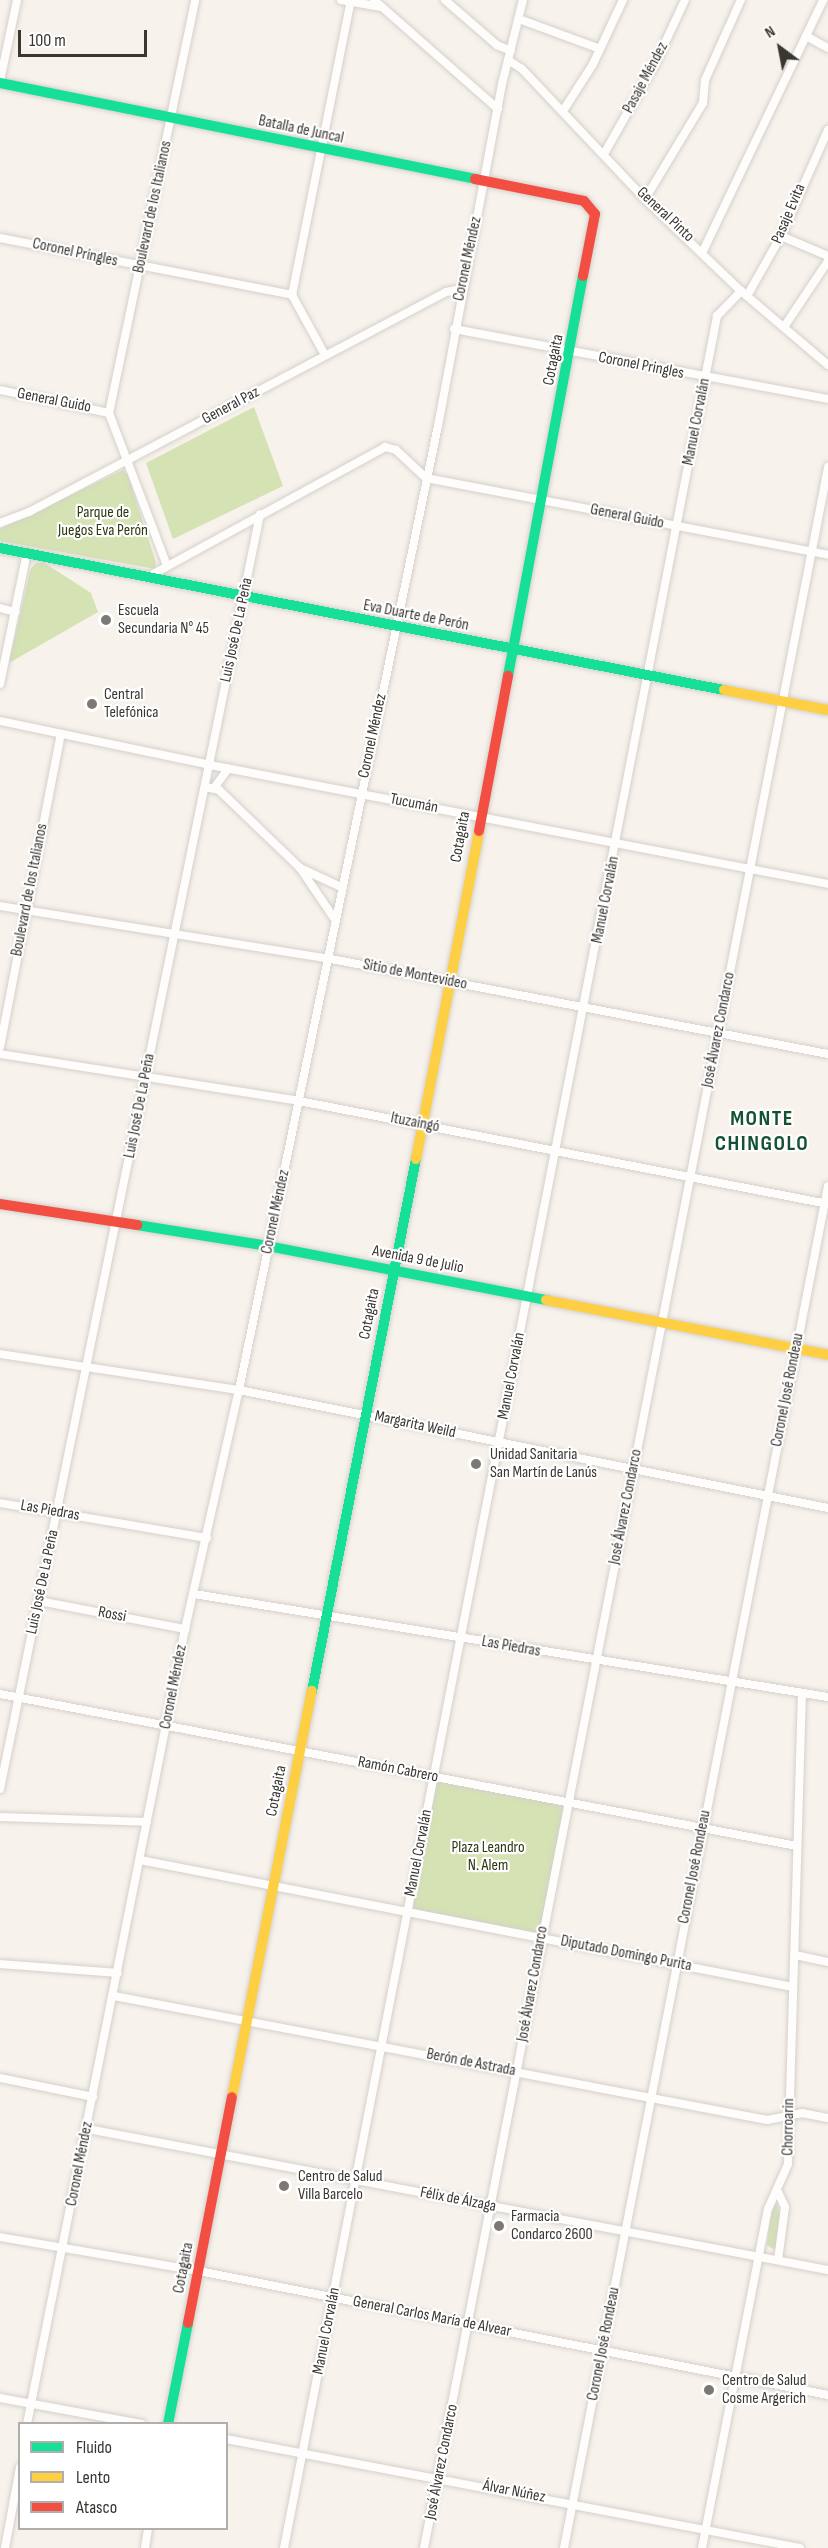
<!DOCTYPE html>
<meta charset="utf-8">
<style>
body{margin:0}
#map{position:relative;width:828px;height:2548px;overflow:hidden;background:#f8f2ec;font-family:"Sofia Sans Condensed",sans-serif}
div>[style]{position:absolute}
.green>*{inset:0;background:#d5e2b4;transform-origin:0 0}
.roads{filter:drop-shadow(0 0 2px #d4d0cb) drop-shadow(0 0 2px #d4d0cb)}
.street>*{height:8px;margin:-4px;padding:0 4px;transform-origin:4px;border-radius:4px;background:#fefdfc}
.fast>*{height:10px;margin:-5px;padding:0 5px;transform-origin:5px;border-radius:5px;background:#16e098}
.slow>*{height:10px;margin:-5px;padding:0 5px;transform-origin:5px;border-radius:5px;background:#ffcf43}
.jam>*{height:10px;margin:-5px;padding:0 5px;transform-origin:5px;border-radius:5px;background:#f24e42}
.dots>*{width:16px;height:16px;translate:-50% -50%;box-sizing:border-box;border:3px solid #fff;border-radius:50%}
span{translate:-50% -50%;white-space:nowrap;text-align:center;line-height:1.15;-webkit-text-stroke:4.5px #fff;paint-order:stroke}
.street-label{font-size:16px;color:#3a3632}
.park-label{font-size:16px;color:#2c3812}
.poi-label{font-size:16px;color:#3a3632}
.left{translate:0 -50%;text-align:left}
.district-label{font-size:22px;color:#145234;font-weight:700;letter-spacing:1.5px}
.legend{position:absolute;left:18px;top:2422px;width:210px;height:108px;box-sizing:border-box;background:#fff;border:2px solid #b0afad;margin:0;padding:8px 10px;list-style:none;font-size:18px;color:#3a3632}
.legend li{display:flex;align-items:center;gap:12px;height:30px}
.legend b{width:30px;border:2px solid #b0afad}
.north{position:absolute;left:750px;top:18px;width:60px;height:60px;-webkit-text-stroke:4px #fff;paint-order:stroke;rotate:328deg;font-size:16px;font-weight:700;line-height:24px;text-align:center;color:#3a3632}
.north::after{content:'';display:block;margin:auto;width:21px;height:27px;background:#3a3632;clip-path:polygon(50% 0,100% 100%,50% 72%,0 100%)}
.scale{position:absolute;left:18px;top:30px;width:129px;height:27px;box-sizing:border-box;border:3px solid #3a3632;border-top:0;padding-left:8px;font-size:18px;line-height:21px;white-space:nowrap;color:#3a3632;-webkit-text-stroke:4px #fff;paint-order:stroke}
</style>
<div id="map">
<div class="green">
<div style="clip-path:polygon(254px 407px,283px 486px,173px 539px,146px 463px)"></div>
<div style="clip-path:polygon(123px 470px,128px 475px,156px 563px,155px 569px,0 541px,0 529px)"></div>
<div style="clip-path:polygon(43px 562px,91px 593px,98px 612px,9px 663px,30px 571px,34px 564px)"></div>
<div style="left:433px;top:1776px;width:138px;height:137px;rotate:11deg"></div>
<div style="clip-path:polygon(776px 2204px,781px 2216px,778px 2247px,773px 2249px,767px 2245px,771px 2211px)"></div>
</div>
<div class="roads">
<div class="street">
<div style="left:341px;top:0;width:41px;rotate:9.9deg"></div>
<div style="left:374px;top:0;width:165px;rotate:41.3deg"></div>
<div style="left:445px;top:0;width:69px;rotate:40.9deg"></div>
<div style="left:497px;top:45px;width:15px;rotate:23deg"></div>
<div style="left:519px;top:19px;width:86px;rotate:20.3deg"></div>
<div style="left:806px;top:36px;width:25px;rotate:29deg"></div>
<div style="left:508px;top:60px;width:17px;rotate:33deg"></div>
<div style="left:522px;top:69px;width:179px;rotate:46.6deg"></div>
<div style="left:645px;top:199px;width:133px;rotate:43.8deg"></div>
<div style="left:741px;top:291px;width:114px;rotate:40.4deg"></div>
<div style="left:0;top:81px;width:83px;rotate:-78.1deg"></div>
<div style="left:563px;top:111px;width:56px;rotate:-57.4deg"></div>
<div style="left:593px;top:64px;width:71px;rotate:-64.9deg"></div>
<div style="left:604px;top:154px;width:106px;rotate:-60.5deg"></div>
<div style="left:656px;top:62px;width:68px;rotate:-64.9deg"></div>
<div style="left:645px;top:199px;width:112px;rotate:-58.9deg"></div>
<div style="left:703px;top:103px;width:23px;rotate:-85deg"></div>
<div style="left:705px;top:80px;width:88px;rotate:-65.8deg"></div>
<div style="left:781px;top:236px;width:51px;rotate:23.1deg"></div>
<div style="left:0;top:238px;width:298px;rotate:11deg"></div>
<div style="left:703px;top:251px;width:278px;rotate:-64.4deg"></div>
<div style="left:292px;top:295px;width:301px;rotate:-78.7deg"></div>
<div style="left:292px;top:295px;width:68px;rotate:61.2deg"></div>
<div style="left:747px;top:296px;width:69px;rotate:-60.5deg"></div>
<div style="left:781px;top:236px;width:116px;rotate:-66.1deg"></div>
<div style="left:784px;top:327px;width:79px;rotate:-56.3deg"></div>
<div style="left:454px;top:329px;width:380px;rotate:10.6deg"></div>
<div style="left:0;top:390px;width:111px;rotate:11.9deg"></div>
<div style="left:109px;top:413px;width:422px;rotate:-78.2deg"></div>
<div style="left:109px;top:413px;width:164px;rotate:69.2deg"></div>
<div style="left:0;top:523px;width:31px;rotate:-21deg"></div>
<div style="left:29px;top:512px;width:471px;rotate:-27.8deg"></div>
<div style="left:446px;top:292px;width:16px;rotate:-11deg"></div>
<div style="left:146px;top:578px;width:273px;rotate:-28.7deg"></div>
<div style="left:385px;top:447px;width:11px;rotate:15deg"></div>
<div style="left:396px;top:450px;width:41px;rotate:43deg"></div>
<div style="left:426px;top:478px;width:409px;rotate:10.8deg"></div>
<div style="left:0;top:608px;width:16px;rotate:15deg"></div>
<div style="left:0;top:684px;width:134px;rotate:-78.4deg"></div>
<div style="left:0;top:721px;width:215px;rotate:11.8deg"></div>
<div style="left:210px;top:765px;width:629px;rotate:10.9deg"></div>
<div style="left:205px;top:787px;width:14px;rotate:12deg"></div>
<div style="left:219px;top:790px;width:112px;rotate:43.9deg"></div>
<div style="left:214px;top:788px;width:24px;rotate:-54deg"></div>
<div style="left:0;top:906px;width:330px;rotate:9.1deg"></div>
<div style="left:326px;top:958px;width:511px;rotate:10.83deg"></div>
<div style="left:334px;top:918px;width:60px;rotate:-124.2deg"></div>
<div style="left:300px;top:868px;width:45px;rotate:24.9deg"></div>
<div style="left:0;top:1047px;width:319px;rotate:-79deg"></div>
<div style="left:0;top:1054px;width:303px;rotate:8.9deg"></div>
<div style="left:299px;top:1101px;width:539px;rotate:11.02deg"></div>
<div style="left:0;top:1354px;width:242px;rotate:8.6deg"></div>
<div style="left:239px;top:1390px;width:601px;rotate:11.33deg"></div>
<div style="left:0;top:1503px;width:210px;rotate:9.6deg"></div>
<div style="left:194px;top:1594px;width:642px;rotate:9.23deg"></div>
<div style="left:39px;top:1601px;width:149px;rotate:10.9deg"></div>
<div style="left:0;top:1694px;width:811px;rotate:10.8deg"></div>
<div style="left:0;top:1789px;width:1301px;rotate:-78.47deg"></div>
<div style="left:0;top:1817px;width:147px;rotate:1.9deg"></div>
<div style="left:140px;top:1860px;width:665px;rotate:11.01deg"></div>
<div style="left:795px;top:1955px;width:34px;rotate:12deg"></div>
<div style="left:0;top:1964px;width:118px;rotate:4.4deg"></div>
<div style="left:114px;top:1996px;width:665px;rotate:10.75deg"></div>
<div style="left:767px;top:2120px;width:36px;rotate:-11deg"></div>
<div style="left:802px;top:2113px;width:26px;rotate:11deg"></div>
<div style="left:0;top:2078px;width:95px;rotate:11.5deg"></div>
<div style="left:88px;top:2129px;width:753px;rotate:10.79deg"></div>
<div style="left:777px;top:2190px;width:19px;rotate:65deg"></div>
<div style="left:785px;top:2207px;width:53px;rotate:97.5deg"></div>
<div style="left:0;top:2237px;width:202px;rotate:9.7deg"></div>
<div style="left:199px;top:2271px;width:641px;rotate:11.15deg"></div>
<div style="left:0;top:2398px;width:144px;rotate:10.4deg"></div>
<div style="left:27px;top:2424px;width:811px;rotate:-78.76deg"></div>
<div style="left:185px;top:1629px;width:245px;rotate:-77.3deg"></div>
<div style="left:239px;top:1390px;width:984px;rotate:-78.34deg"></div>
<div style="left:438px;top:426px;width:348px;rotate:-79.4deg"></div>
<div style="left:502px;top:84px;width:87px;rotate:-76deg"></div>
<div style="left:226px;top:2439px;width:584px;rotate:10.75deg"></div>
<div style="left:5px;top:2548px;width:82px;rotate:-79.5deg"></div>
<div style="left:145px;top:2548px;width:20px;rotate:-81deg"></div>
<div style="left:284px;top:2548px;width:2274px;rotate:-79.02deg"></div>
<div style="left:717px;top:316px;width:35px;rotate:-46deg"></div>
<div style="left:424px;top:2548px;width:2120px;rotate:-79.01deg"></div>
<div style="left:564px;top:2548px;width:1387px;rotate:-79.03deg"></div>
<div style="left:702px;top:2548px;width:345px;rotate:-79deg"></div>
<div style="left:768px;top:2209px;width:49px;rotate:-66deg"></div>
<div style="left:788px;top:2164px;width:470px;rotate:-88.3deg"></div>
</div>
<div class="fast">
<div style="left:0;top:83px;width:485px;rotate:11.4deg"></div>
<div style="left:0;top:548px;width:738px;rotate:11.1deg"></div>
<div style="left:508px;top:676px;width:407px;rotate:-79.4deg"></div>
<div style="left:137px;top:1225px;width:133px;rotate:9.1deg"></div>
<div style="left:268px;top:1246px;width:283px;rotate:11deg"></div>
<div style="left:312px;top:1691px;width:542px;rotate:-78.94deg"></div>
<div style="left:168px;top:2424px;width:103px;rotate:-78.8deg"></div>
</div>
<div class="slow">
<div style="left:724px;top:690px;width:106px;rotate:10.9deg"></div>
<div style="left:416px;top:1159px;width:334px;rotate:-79.1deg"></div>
<div style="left:546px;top:1300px;width:287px;rotate:11deg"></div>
<div style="left:232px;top:2097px;width:414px;rotate:-78.9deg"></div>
</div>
<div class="jam">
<div style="left:475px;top:179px;width:111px;rotate:11.4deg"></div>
<div style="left:584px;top:201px;width:17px;rotate:50deg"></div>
<div style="left:595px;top:214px;width:63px;rotate:101deg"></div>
<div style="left:479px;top:831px;width:158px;rotate:-79.4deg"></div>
<div style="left:0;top:1204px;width:139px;rotate:8.7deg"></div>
<div style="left:188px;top:2323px;width:230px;rotate:-79deg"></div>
</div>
</div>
<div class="dots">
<div style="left:106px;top:620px;background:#7c7873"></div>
<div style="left:92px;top:704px;background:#7c7873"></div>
<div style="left:476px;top:1464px;background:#7c7873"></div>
<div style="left:284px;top:2186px;background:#7c7873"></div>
<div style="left:499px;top:2226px;background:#7c7873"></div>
<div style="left:709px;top:2390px;background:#7c7873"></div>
</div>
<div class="street-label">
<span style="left:646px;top:78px;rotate:-62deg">Pasaje Méndez</span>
<span style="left:301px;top:130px;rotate:12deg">Batalla de Juncal</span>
<span style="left:153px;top:207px;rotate:-78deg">Boulevard de los Italianos</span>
<span style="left:789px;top:214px;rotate:-67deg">Pasaje Evita</span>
<span style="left:665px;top:215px;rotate:43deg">General Pinto</span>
<span style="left:75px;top:253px;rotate:12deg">Coronel Pringles</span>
<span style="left:468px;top:259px;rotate:-78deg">Coronel Méndez</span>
<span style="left:554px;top:360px;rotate:-79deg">Cotagaita</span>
<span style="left:641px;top:366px;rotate:11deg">Coronel Pringles</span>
<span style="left:54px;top:401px;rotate:11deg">General Guido</span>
<span style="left:231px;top:406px;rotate:-28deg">General Paz</span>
<span style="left:697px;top:422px;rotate:-79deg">Manuel Corvalán</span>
<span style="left:627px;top:517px;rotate:11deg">General Guido</span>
<span style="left:416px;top:616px;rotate:11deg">Eva Duarte de Perón</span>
<span style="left:237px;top:630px;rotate:-78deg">Luis José De La Peña</span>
<span style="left:373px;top:736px;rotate:-78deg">Coronel Méndez</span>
<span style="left:414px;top:804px;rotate:11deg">Tucumán</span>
<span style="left:461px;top:837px;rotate:-80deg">Cotagaita</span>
<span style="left:30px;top:890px;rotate:-79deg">Boulevard de los Italianos</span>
<span style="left:606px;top:900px;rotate:-79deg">Manuel Corvalán</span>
<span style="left:415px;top:975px;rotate:11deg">Sitio de Montevideo</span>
<span style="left:719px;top:1030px;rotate:-79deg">José Álvarez Condarco</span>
<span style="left:140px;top:1106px;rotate:-79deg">Luis José De La Peña</span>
<span style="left:415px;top:1123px;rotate:11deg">Ituzaingó</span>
<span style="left:276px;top:1212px;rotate:-78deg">Coronel Méndez</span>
<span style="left:418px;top:1260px;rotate:11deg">Avenida 9 de Julio</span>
<span style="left:370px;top:1314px;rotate:-79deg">Cotagaita</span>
<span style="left:512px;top:1376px;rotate:-79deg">Manuel Corvalán</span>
<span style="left:788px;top:1390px;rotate:-79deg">Coronel José Rondeau</span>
<span style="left:415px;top:1425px;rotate:12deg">Margarita Weild</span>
<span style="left:626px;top:1507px;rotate:-79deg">José Álvarez Condarco</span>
<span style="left:50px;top:1511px;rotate:10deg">Las Piedras</span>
<span style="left:43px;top:1582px;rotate:-78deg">Luis José De La Peña</span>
<span style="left:112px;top:1615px;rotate:11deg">Rossi</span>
<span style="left:511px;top:1647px;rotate:10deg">Las Piedras</span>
<span style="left:174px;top:1687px;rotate:-79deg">Coronel Méndez</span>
<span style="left:398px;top:1770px;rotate:11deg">Ramón Cabrero</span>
<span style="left:277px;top:1791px;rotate:-79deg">Cotagaita</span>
<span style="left:419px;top:1853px;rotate:-79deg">Manuel Corvalán</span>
<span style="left:695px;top:1867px;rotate:-79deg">Coronel José Rondeau</span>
<span style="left:626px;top:1954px;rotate:11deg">Diputado Domingo Purita</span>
<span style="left:533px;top:1984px;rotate:-80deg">José Álvarez Condarco</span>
<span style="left:471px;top:2063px;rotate:11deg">Berón de Astrada</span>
<span style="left:789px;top:2127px;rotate:-89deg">Chorroarin</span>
<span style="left:80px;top:2164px;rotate:-79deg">Coronel Méndez</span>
<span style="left:458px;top:2200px;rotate:11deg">Félix de Álzaga</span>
<span style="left:184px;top:2268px;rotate:-79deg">Cotagaita</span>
<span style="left:432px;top:2317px;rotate:11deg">General Carlos María de Alvear</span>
<span style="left:327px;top:2331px;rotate:-79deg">Manuel Corvalán</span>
<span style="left:604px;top:2344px;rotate:-79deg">Coronel José Rondeau</span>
<span style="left:442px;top:2462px;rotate:-79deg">José Álvarez Condarco</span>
<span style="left:514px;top:2492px;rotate:11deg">Álvar Núñez</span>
</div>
<div class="park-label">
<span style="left:103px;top:522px">Parque de<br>Juegos Eva Perón</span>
<span style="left:488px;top:1857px">Plaza Leandro<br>N. Alem</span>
</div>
<div class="poi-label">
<span class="left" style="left:118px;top:620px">Escuela<br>Secundaria N° 45</span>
<span class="left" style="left:104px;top:704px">Central<br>Telefónica</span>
<span class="left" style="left:490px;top:1464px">Unidad Sanitaria<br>San Martín de Lanús</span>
<span class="left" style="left:298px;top:2186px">Centro de Salud<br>Villa Barcelo</span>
<span class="left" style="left:511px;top:2226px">Farmacia<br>Condarco 2600</span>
<span class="left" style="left:722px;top:2390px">Centro de Salud<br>Cosme Argerich</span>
</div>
<div class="district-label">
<span style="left:762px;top:1131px">MONTE<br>CHINGOLO</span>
</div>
<ul class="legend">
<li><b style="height:8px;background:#16e098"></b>Fluido</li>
<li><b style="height:8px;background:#ffcf43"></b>Lento</li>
<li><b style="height:8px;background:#f24e42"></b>Atasco</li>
</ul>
<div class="north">N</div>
<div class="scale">100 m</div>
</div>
